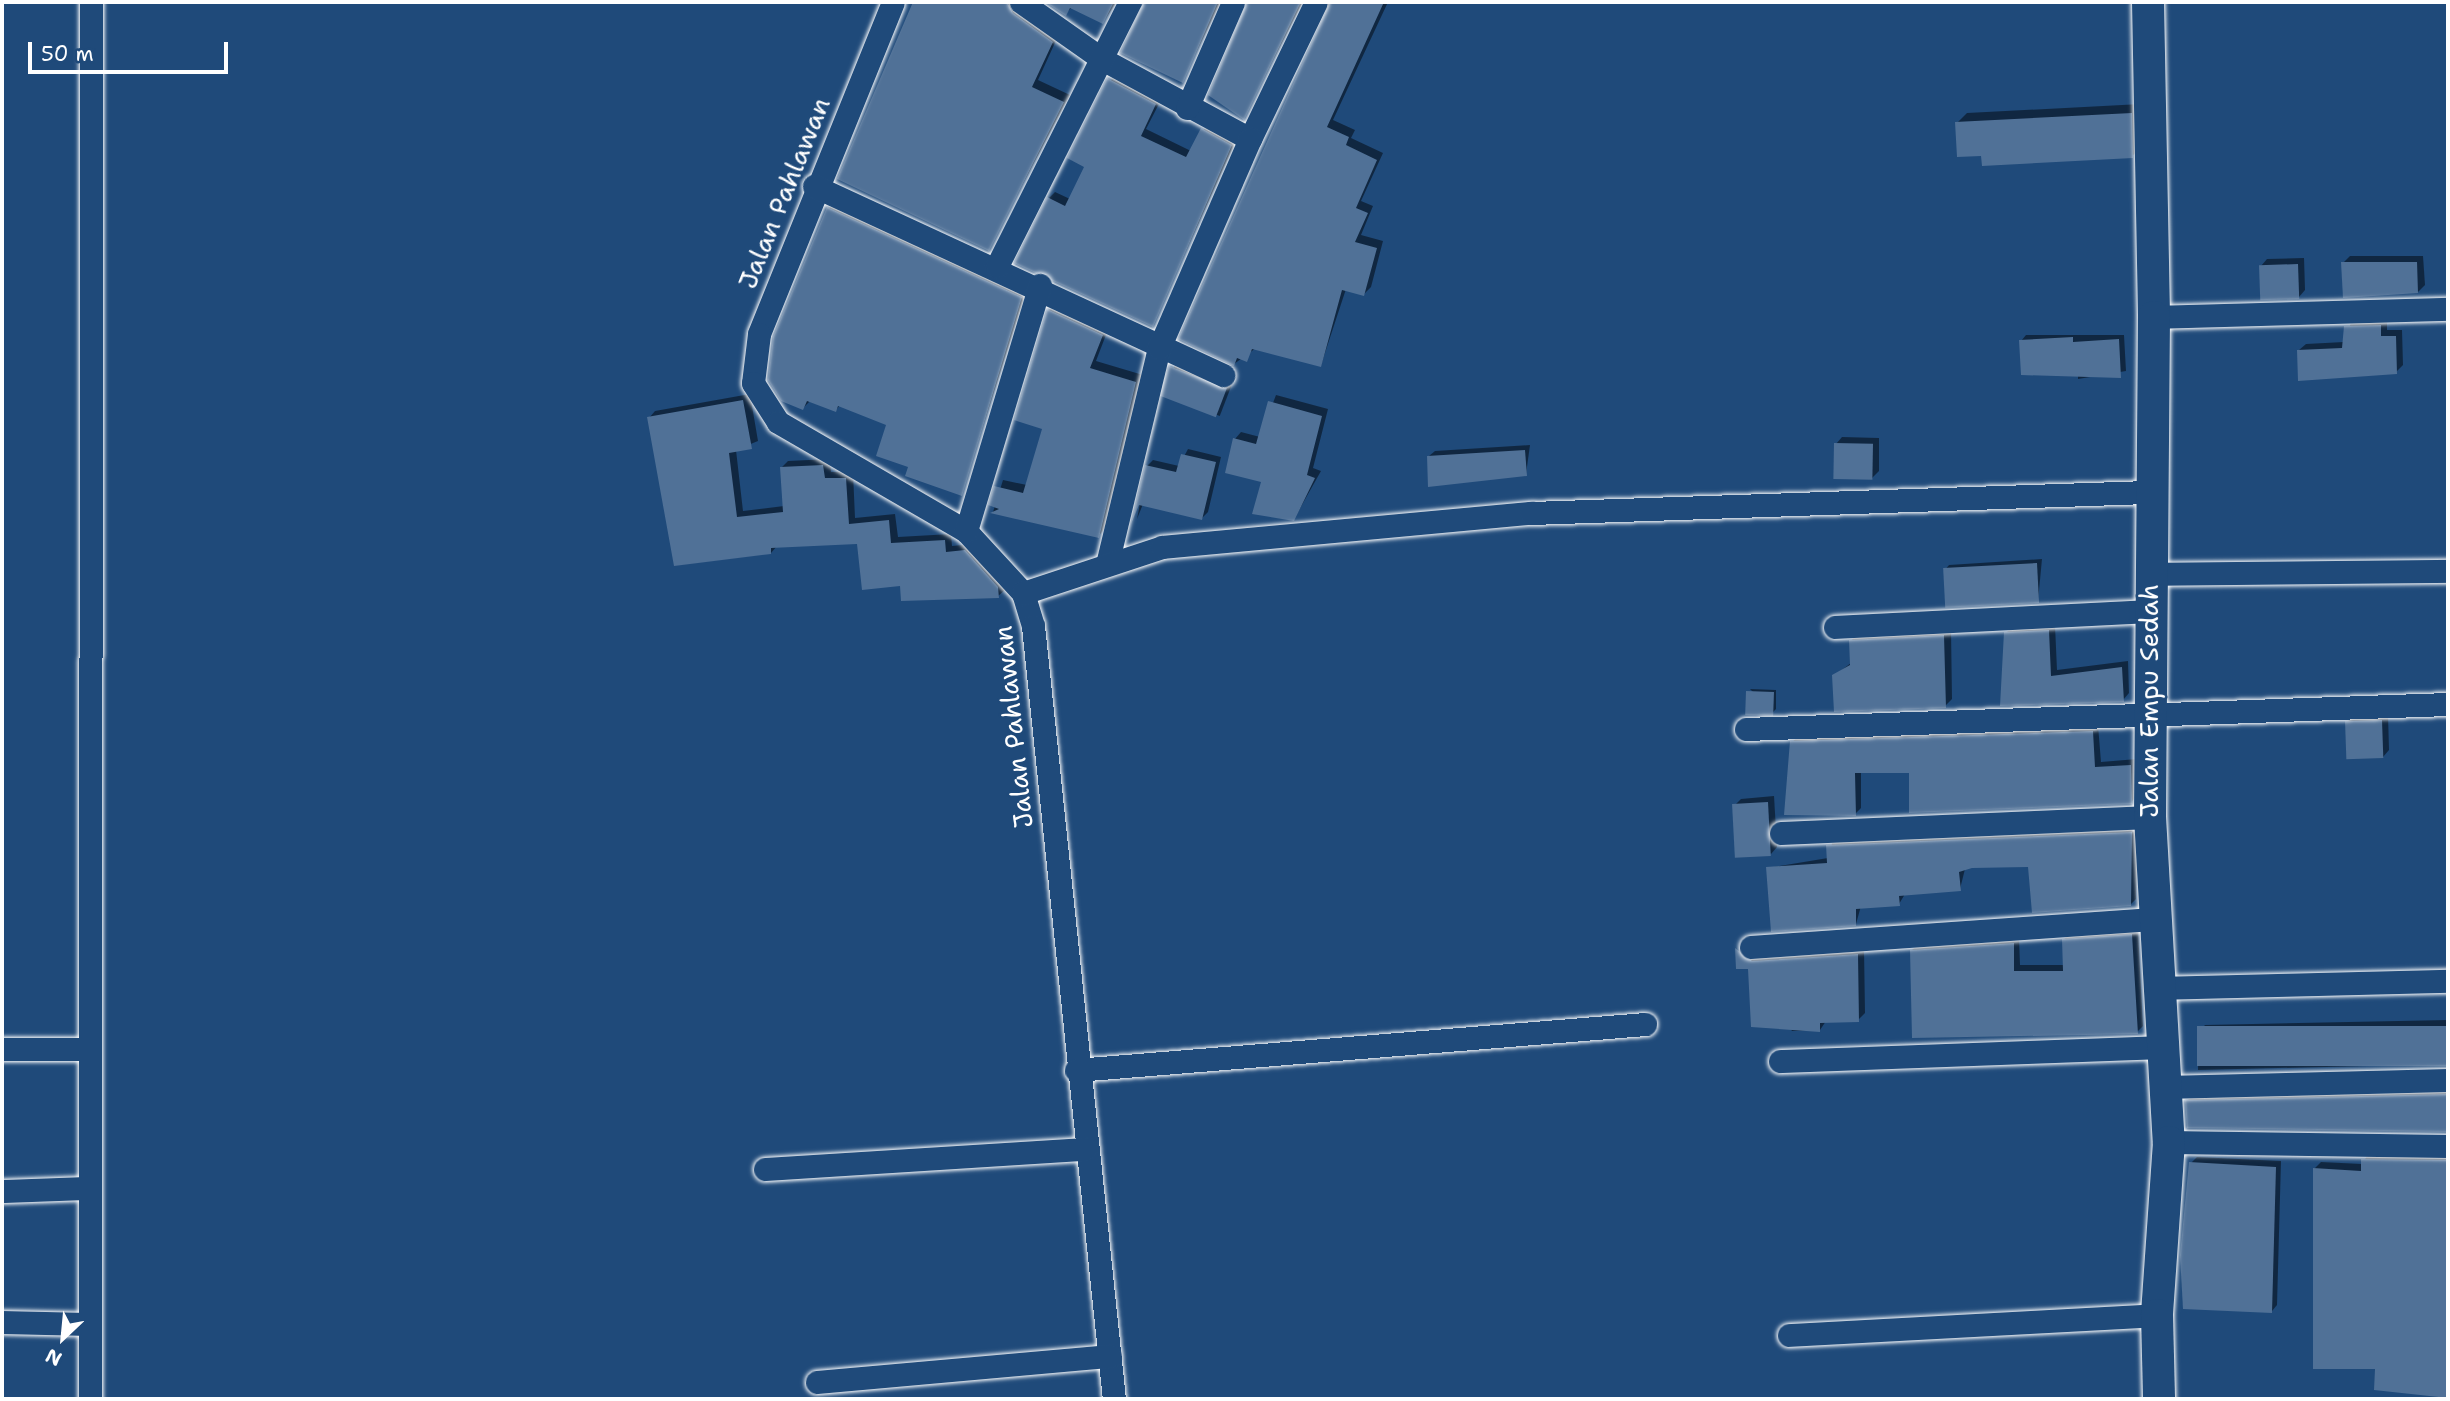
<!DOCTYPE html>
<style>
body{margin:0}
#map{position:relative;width:2450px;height:1401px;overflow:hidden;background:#1f4a7a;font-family:"Shantell Sans",sans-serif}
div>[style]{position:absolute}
.shadow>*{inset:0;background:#0007;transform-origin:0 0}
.building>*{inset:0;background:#507197;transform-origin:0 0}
.roads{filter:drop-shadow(0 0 2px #fff) drop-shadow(0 0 2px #fff)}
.street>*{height:23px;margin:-11.5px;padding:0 11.5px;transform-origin:11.5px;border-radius:11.5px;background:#1f4a7a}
.secondary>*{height:32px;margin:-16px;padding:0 16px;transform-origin:16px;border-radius:16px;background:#1f4a7a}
span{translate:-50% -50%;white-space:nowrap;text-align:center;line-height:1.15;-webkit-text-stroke:5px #1f4a7a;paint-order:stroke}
.street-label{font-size:26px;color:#fff}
.frame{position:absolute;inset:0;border:4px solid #fff;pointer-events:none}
.north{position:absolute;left:28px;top:1303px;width:70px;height:70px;-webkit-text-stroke:5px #1f4a7a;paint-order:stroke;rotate:206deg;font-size:19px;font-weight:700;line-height:28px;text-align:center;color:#fff}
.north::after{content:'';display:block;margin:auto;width:24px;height:32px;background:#fff;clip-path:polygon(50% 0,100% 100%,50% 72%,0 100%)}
.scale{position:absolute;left:28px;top:42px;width:200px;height:32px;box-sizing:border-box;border:4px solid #fff;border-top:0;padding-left:9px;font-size:21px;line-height:24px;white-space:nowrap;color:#fff;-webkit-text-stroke:5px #1f4a7a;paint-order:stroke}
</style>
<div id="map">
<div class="shadow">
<div style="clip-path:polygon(916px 2px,1016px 2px,1059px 34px,1038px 80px,1070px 95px,988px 249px,839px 178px)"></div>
<div style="clip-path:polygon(1048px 2px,1117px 2px,1103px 22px,1072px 7px,1065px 14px)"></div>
<div style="clip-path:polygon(1143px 2px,1221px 2px,1182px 81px,1145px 8px)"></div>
<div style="clip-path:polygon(1246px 2px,1303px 2px,1244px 117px,1248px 8px)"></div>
<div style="clip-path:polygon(1328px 2px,1388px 2px,1333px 120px,1355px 130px,1351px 138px,1383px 153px,1361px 201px,1373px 206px,1361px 235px,1383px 241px,1371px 287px,1364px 294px,1346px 289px,1321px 365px,1256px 348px,1234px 364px)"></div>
<div style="clip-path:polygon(1115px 73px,1162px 98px,1146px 129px,1191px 151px,1208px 123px,1237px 139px,1152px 325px,1049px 198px,1055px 192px,1070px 199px,1087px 166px,1069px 157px)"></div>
<div style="clip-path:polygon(2141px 104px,2142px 147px,2132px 156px,1983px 154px,1957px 123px,1967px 113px)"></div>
<div style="clip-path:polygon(835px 202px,1027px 290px,961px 494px,911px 466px,888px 424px,840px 405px,836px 410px,810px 401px,803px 408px,829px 208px)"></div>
<div style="clip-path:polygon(2350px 256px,2423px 256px,2425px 285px,2418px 292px,2343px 263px)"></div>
<div style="clip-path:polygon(2304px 258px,2305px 290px,2299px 297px,2261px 266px,2267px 259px)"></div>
<div style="clip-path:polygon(1056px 303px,1109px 327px,1096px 361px,1143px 375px,1105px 529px,1098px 536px,993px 512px,1003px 480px,1027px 485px,1044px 427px,1049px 310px)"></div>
<div style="clip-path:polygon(2387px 319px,2387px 330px,2402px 330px,2403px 365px,2396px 372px,2299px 350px,2306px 344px,2344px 342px,2352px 320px)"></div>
<div style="clip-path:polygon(2026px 335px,2124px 335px,2126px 371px,2078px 379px,2078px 372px,2021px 341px)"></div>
<div style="left:1177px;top:360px;width:60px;height:37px;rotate:21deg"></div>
<div style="clip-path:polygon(750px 394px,758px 441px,736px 450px,743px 511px,784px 506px,781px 468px,788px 461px,830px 459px,831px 472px,853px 472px,855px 518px,895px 514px,898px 537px,951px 534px,952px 546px,972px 544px,1005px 590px,998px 596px,902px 584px,858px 543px,777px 546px,771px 553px,676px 565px,649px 418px,655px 411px)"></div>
<div style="clip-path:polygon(1276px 395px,1328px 409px,1313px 468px,1321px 471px,1294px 519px,1235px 439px,1241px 432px,1260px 437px)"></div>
<div style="clip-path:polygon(1842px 437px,1879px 438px,1879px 471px,1872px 478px,1836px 444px)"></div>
<div style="clip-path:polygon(1530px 445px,1526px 474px,1429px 456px,1435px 451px)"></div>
<div style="clip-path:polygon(1188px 449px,1221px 457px,1208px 512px,1202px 518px,1143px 504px,1137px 519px,1147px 466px,1153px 460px,1179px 466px)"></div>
<div style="clip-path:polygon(2042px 559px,2038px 601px,1944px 571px,1949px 565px)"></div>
<div style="clip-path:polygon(2055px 625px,2057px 670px,2128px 661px,2129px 693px,2123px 700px,2002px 704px,2006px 633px,2012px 627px)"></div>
<div style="clip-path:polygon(1951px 629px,1952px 699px,1945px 706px,1834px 676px,1851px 663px,1851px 641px,1857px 634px)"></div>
<div style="clip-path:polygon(1750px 689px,1776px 690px,1776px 709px,1773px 712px)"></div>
<div style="clip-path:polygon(2388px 714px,2389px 750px,2383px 757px,2347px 722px,2354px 716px)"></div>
<div style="clip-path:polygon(2098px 725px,2101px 762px,2137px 759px,2137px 796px,2131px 802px,1911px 771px,1861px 771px,1861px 808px,1855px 814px,1792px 742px,1799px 736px)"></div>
<div style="clip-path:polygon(1774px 796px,1777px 847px,1771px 854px,1734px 806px,1741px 799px)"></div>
<div style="clip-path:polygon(2138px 827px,2136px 899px,2130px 905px,2030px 866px,1972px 866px,1965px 869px,1960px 889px,1905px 894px,1899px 904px,1861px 906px,1856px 924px,1768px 868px,1828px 858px,1833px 840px)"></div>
<div style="clip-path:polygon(2138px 929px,2143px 1026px,2137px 1032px,1911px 951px,1918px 944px,2019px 937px,2020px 965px,2064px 965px,2063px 940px,2070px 934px)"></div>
<div style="clip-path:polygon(1743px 943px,1864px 948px,1865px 1013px,1858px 1020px,1826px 1021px,1820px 1030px,1792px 1031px,1750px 967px,1738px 967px)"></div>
<div style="clip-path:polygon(2448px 1020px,2448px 1064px,2198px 1070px,2199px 1032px,2205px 1025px)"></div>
<div style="clip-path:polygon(2448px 1088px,2448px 1130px,2188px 1127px,2187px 1101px,2194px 1094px)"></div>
<div style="clip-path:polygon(2369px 1153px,2448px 1154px,2448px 1396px,2376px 1388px,2377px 1367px,2314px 1169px,2321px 1162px,2362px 1164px)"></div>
<div style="clip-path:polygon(2197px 1157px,2281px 1161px,2277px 1305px,2272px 1311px,2191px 1163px)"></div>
</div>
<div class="building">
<div style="clip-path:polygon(913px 2px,1007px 2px,1013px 13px,1053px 42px,1032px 87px,1064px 102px,989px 251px,837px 179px)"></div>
<div style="clip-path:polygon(1045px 2px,1114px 2px,1103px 24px,1070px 8px,1066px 16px)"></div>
<div style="clip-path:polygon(1144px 2px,1218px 2px,1183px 83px,1120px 53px)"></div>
<div style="clip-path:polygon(1247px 2px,1301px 2px,1244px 120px,1208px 95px)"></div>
<div style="clip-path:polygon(1330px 2px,1384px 2px,1327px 127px,1349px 137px,1346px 145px,1377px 160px,1356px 208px,1368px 213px,1355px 242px,1377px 248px,1364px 296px,1342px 290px,1321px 367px,1252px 349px,1247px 362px,1237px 358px,1234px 366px,1178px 339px)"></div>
<div style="clip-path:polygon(1107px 78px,1156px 104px,1141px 136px,1186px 157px,1201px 128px,1232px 145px,1153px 327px,1014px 263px,1047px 197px,1065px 206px,1084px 167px,1067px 158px)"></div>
<div style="clip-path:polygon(2132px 113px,2133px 158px,1982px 166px,1981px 156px,1957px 157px,1955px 122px)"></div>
<div style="clip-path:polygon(827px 207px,1022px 297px,962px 496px,905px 476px,908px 467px,876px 456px,886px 425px,838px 406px,836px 412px,807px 401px,803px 410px,781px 401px,768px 380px,773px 337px)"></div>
<div style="clip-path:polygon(2341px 262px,2417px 262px,2418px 293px,2343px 298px)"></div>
<div style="left:2298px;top:264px;width:35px;height:39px;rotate:88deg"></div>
<div style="clip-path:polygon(1047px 309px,1103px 335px,1090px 368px,1136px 382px,1099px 538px,990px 513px,999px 509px,988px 505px,994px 486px,1023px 493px,1042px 429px,1014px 420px)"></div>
<div style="clip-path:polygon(2381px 325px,2381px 336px,2396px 336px,2397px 374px,2298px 381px,2297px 350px,2342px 348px,2344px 326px)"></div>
<div style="clip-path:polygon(2073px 337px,2073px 342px,2119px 339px,2121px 378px,2021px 375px,2019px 340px)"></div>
<div style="left:1169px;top:366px;width:62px;height:31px;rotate:21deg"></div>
<div style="clip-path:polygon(743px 400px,752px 449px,729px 453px,737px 517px,783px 512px,780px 467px,823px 465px,825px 478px,846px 478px,849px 524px,889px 520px,891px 543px,945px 540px,946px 552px,965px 550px,998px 587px,999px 598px,901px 601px,900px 586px,862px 590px,857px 544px,771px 548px,771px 554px,674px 566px,647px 417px)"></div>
<div style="clip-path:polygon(1268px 401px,1322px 416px,1307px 475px,1315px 478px,1294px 521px,1252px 514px,1261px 482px,1225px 473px,1233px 438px,1256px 444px)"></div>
<div style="left:1834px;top:443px;width:39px;height:36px;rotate:1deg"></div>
<div style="clip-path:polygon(1525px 450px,1527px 476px,1428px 487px,1427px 456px)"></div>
<div style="clip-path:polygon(1181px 454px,1216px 462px,1202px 520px,1139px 505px,1131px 524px,1145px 465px,1176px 472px)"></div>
<div style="left:2037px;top:563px;width:40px;height:94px;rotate:87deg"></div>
<div style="clip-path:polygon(2049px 630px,2051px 676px,2122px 667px,2124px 702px,2000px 706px,2004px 632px)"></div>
<div style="clip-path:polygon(1944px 635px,1946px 708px,1834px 712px,1832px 675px,1850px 665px,1849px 640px)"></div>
<div style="left:1746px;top:691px;width:28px;height:24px;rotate:2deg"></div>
<div style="left:2382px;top:720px;width:38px;height:37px;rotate:88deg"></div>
<div style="clip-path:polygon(2093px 731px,2095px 767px,2131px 765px,2132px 804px,1909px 813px,1909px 773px,1855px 773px,1856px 816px,1784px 815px,1790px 741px)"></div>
<div style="left:1768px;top:802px;width:54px;height:36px;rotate:87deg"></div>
<div style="clip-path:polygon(2132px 832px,2131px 906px,2032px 913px,2028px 867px,1972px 868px,1959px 872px,1961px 891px,1899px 896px,1900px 906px,1856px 909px,1856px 926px,1771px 932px,1766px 867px,1827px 863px,1826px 845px)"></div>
<div style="clip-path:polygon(2132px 934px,2138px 1034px,1912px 1038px,1910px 950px,2014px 943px,2014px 971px,2063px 971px,2062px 939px)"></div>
<div style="clip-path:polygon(1735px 948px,1752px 961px,1858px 954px,1859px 1022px,1820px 1023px,1820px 1032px,1751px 1027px,1748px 969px,1736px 969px)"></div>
<div style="left:2448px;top:1026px;width:40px;height:251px;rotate:90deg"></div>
<div style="clip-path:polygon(2448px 1094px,2448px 1132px,2187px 1128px,2185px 1100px)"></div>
<div style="clip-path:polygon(2361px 1159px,2448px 1160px,2448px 1398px,2374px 1390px,2375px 1369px,2313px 1369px,2313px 1168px,2361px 1171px)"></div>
<div style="clip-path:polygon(2189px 1162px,2276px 1167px,2272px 1313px,2183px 1309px,2180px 1255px)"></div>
</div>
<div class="roads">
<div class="street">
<div style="left:893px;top:2px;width:358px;rotate:112deg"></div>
<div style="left:759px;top:334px;width:49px;rotate:97deg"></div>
<div style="left:753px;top:383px;width:46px;rotate:57.3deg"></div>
<div style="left:778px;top:422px;width:217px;rotate:30.1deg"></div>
<div style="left:966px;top:531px;width:84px;rotate:47.4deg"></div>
<div style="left:1023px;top:593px;width:34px;rotate:73deg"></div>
<div style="left:1033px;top:626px;width:777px;rotate:84.02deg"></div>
<div style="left:1021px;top:2px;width:99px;rotate:35.1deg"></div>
<div style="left:1102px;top:59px;width:168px;rotate:28.4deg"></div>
<div style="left:1250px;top:139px;width:152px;rotate:-64.3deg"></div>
<div style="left:1187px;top:108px;width:116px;rotate:-66.5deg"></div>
<div style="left:814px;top:186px;width:451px;rotate:24.8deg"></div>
<div style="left:997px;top:266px;width:296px;rotate:-63.3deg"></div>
<div style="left:2154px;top:317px;width:294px;rotate:-1.6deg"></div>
<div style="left:966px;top:531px;width:257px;rotate:-73.3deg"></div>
<div style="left:1108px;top:560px;width:218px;rotate:-76.5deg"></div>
<div style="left:1159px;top:348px;width:228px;rotate:-66.5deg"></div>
<div style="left:2148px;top:574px;width:300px;rotate:-0.6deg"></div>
<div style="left:1023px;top:593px;width:146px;rotate:-18.3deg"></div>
<div style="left:1162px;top:547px;width:371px;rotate:-5.3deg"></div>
<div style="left:1531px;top:513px;width:618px;rotate:-1.95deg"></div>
<div style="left:1835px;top:627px;width:314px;rotate:-2.9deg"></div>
<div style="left:1746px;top:729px;width:702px;rotate:-2.04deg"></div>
<div style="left:1781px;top:833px;width:369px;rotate:-2.5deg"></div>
<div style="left:1751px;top:947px;width:402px;rotate:-4deg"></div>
<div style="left:2157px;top:988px;width:291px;rotate:-1.4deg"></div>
<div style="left:2px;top:1049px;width:85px"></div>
<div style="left:1780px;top:1061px;width:379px;rotate:-2.1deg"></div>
<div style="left:1076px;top:1070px;width:571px;rotate:-4.62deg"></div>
<div style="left:2164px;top:1087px;width:284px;rotate:-1.4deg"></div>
<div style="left:2169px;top:1142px;width:279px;rotate:0.8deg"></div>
<div style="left:765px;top:1169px;width:321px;rotate:-3.6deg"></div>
<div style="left:2px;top:1191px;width:86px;rotate:-2deg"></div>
<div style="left:2px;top:1322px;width:86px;rotate:1.3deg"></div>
<div style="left:1789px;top:1335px;width:369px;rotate:-3.1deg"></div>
<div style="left:817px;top:1382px;width:294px;rotate:-5.1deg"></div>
<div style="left:90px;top:1399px;width:1397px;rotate:-89.96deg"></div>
</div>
<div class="secondary">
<div style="left:2148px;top:2px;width:315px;rotate:88.9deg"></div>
<div style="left:2154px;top:317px;width:500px;rotate:90.46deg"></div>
<div style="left:2150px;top:817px;width:326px;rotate:86.7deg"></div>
<div style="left:2169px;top:1142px;width:173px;rotate:94deg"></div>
<div style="left:2157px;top:1315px;width:84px;rotate:88.6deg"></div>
</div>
</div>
<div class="street-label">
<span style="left:784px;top:193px;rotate:-68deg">Jalan Pahlawan</span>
<span style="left:2149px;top:701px;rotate:-90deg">Jalan Empu Sedah</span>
<span style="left:1013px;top:727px;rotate:-96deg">Jalan Pahlawan</span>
</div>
<div class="frame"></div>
<div class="north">N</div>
<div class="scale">50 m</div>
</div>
